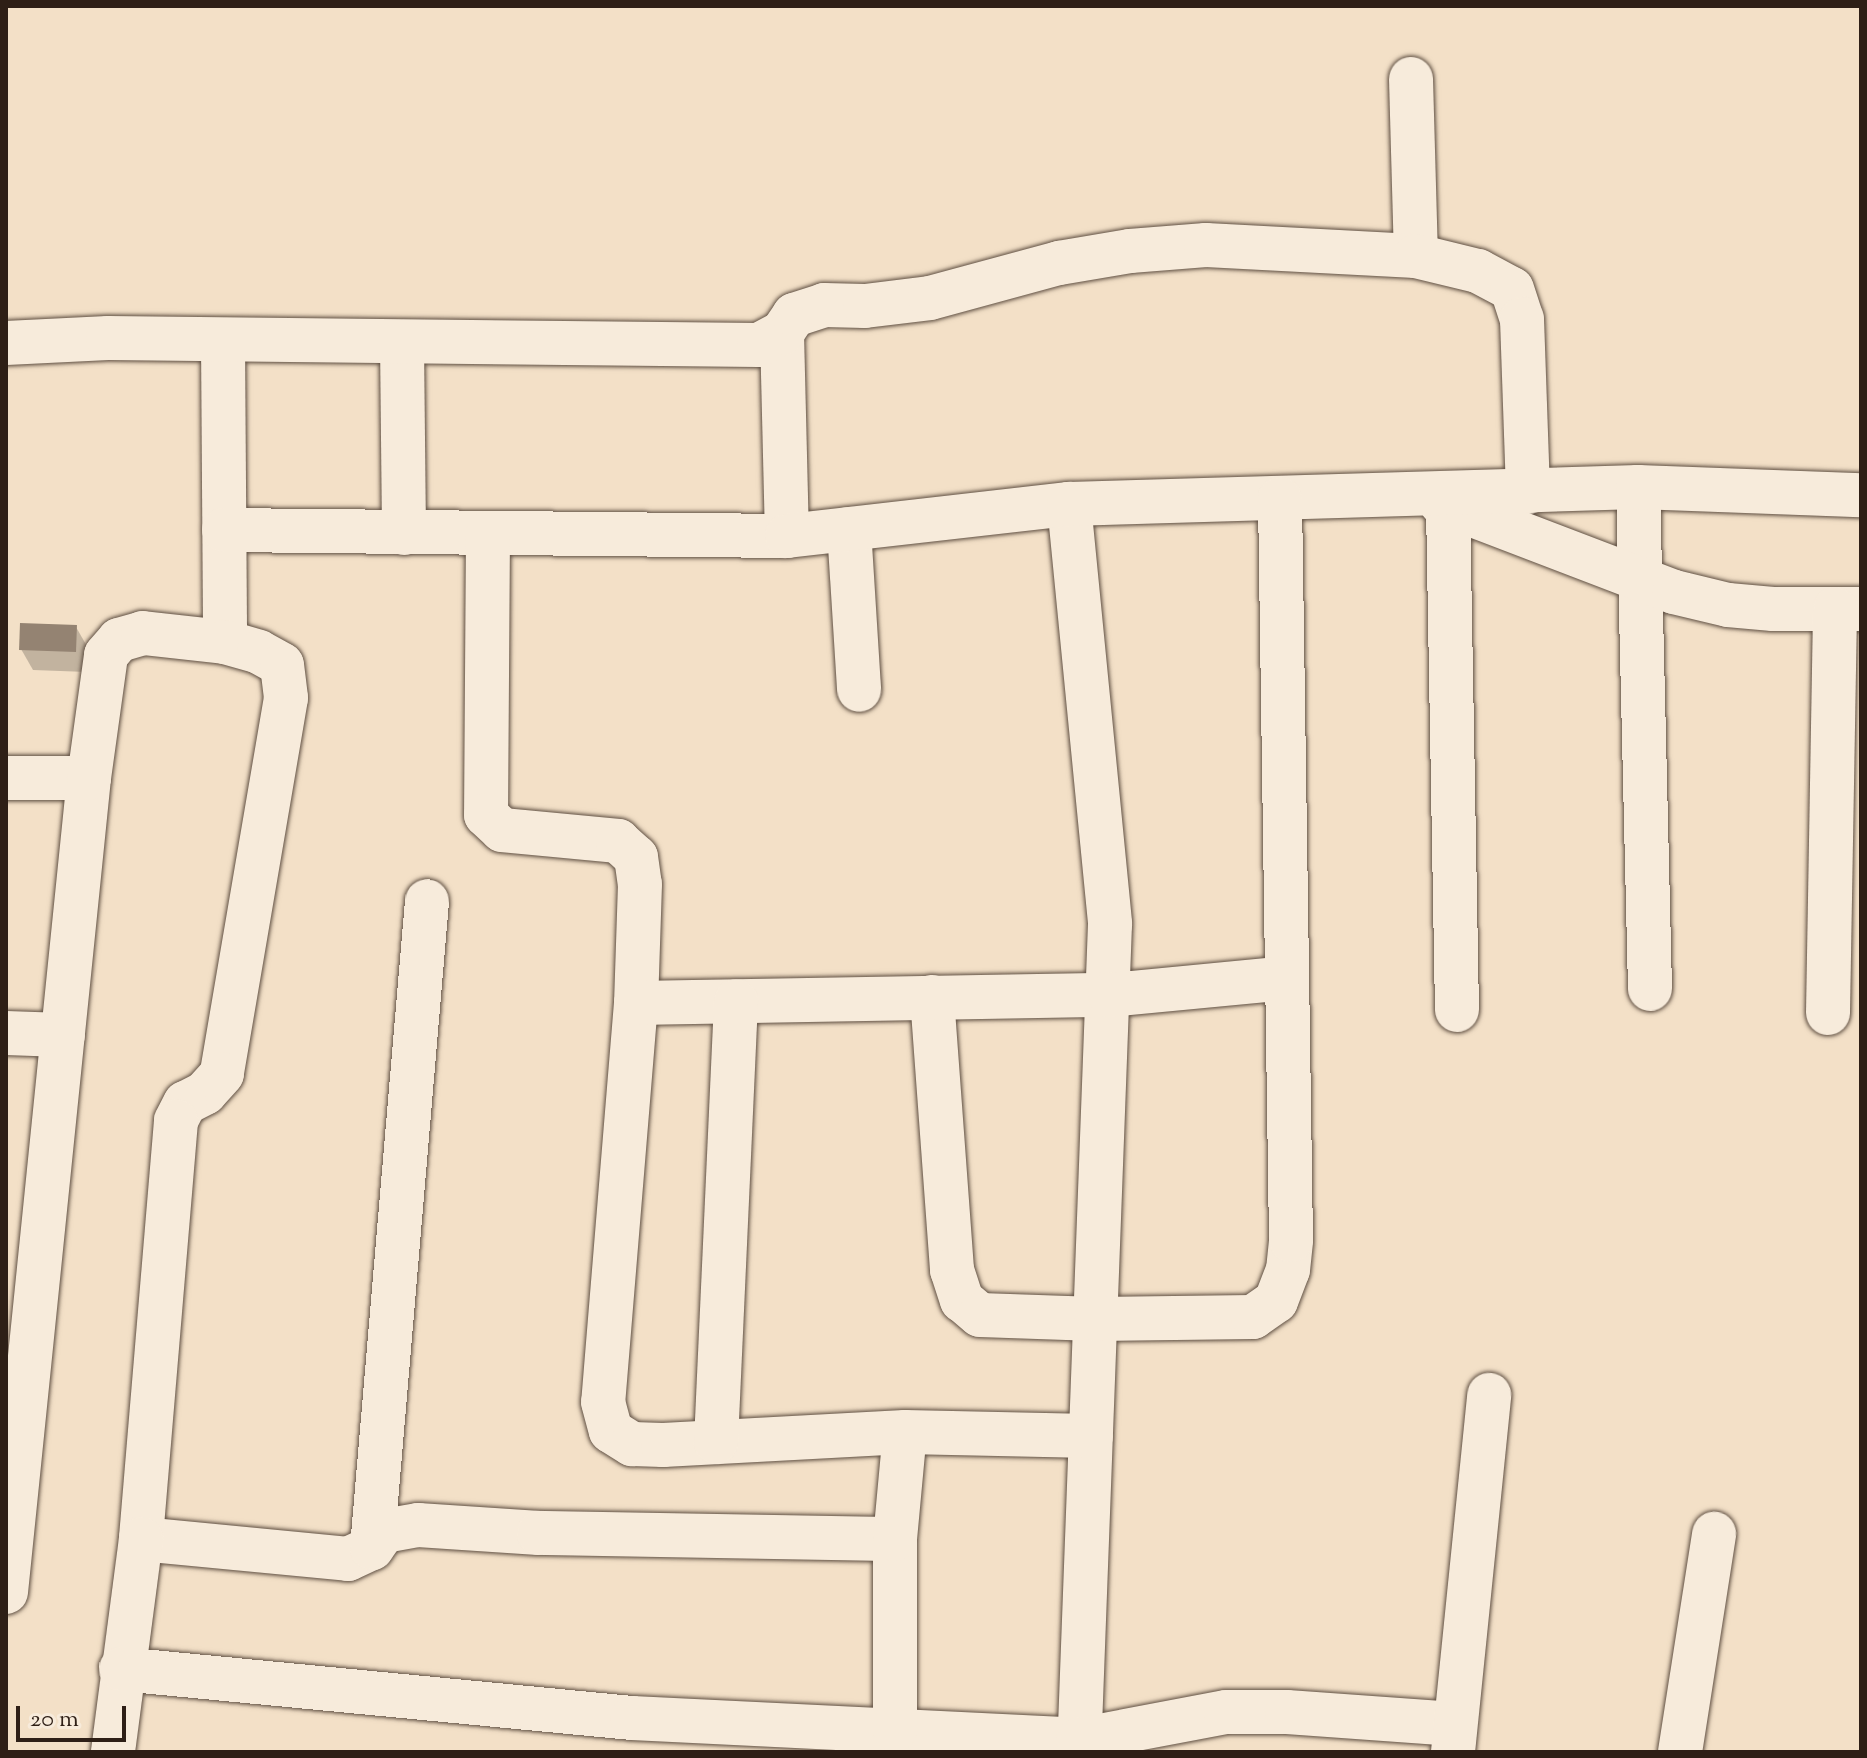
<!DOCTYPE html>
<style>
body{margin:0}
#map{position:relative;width:1867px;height:1758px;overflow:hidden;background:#f3e0c7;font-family:"Sorts Mill Goudy",serif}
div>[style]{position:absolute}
.shadow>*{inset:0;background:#0003}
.building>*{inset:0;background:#948372;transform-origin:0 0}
.roads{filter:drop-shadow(0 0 2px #5f4f42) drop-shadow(0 0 2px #5f4f42)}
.minor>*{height:44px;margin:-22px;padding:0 22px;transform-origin:22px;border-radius:22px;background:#f7ebdb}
span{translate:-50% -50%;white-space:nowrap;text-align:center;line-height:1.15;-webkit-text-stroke:6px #f7ebdb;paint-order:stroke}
.frame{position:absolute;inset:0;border:8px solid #2e1f16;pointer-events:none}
.scale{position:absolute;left:16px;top:1706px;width:110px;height:36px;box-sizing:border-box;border:4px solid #2e1f16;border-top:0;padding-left:10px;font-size:24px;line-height:28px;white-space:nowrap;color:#2e1f16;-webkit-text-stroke:6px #f7ebdb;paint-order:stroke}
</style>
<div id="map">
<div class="shadow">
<div style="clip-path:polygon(76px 627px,88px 648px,87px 672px,33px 670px,21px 649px)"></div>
</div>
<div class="building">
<div style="left:20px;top:623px;width:57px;height:27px;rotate:2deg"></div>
</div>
<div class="roads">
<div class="minor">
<div style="left:1411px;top:79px;width:177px;rotate:88.4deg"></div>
<div style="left:782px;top:333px;width:203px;rotate:88.6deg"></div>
<div style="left:223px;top:340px;width:302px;rotate:89.6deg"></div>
<div style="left:402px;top:342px;width:191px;rotate:89.4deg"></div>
<div style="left:6px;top:343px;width:102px;rotate:-2.8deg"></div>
<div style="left:108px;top:338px;width:651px;rotate:0.62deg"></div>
<div style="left:759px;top:345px;width:26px;rotate:-28deg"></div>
<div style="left:782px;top:333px;width:22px;rotate:-56deg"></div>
<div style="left:794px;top:315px;width:32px;rotate:-18deg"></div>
<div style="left:824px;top:305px;width:41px;rotate:1.4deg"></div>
<div style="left:865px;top:306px;width:65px;rotate:-7deg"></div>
<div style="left:930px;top:298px;width:134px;rotate:-15.2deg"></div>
<div style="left:1059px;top:263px;width:72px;rotate:-9.6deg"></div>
<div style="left:1130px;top:251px;width:76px;rotate:-4.5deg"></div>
<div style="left:1206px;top:245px;width:210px;rotate:3deg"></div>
<div style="left:1416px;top:256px;width:64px;rotate:13.6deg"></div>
<div style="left:1478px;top:271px;width:38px;rotate:28deg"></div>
<div style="left:1512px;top:289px;width:32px;rotate:72deg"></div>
<div style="left:1522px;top:319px;width:173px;rotate:88deg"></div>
<div style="left:1638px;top:487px;width:502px;rotate:88.63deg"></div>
<div style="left:1441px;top:503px;width:249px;rotate:20.9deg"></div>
<div style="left:1674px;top:592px;width:56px;rotate:13.5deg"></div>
<div style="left:1728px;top:605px;width:45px;rotate:5.1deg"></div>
<div style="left:1773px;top:609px;width:88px"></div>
<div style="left:1069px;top:504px;width:422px;rotate:84.4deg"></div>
<div style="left:1110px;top:924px;width:829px;rotate:92.14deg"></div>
<div style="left:1448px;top:506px;width:504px;rotate:88.98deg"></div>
<div style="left:849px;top:529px;width:161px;rotate:86.4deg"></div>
<div style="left:224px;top:530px;width:563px;rotate:0.61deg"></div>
<div style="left:787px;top:536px;width:284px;rotate:-6.5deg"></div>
<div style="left:1069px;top:504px;width:569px;rotate:-1.71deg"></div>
<div style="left:1638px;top:487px;width:223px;rotate:2.1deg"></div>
<div style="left:488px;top:533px;width:282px;rotate:90.4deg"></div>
<div style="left:486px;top:815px;width:22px;rotate:43deg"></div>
<div style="left:502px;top:830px;width:117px;rotate:5.4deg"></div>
<div style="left:618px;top:841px;width:24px;rotate:42deg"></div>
<div style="left:636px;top:857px;width:27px;rotate:82deg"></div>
<div style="left:640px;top:884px;width:119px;rotate:91.9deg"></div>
<div style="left:636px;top:1003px;width:400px;rotate:94.7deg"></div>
<div style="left:603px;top:1402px;width:30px;rotate:75deg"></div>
<div style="left:611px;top:1431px;width:25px;rotate:32deg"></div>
<div style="left:632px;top:1444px;width:31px;rotate:2deg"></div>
<div style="left:663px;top:1445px;width:242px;rotate:-3.1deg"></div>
<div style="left:905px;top:1432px;width:186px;rotate:1.2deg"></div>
<div style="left:6px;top:778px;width:83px"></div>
<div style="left:932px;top:997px;width:274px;rotate:85.8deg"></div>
<div style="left:952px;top:1270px;width:32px;rotate:72deg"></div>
<div style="left:962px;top:1300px;width:23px;rotate:40deg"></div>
<div style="left:980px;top:1315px;width:116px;rotate:2deg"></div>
<div style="left:1096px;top:1319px;width:157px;rotate:-0.7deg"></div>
<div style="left:1253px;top:1317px;width:28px;rotate:-35deg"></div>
<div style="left:1276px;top:1301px;width:33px;rotate:-69deg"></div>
<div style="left:1288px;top:1270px;width:30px;rotate:-84deg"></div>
<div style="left:1291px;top:1240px;width:741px;rotate:-90.85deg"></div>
<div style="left:636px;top:1003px;width:474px;rotate:-1deg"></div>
<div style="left:1110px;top:995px;width:177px;rotate:-5.5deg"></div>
<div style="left:1828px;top:1013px;width:404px;rotate:-89deg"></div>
<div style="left:6px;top:1033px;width:57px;rotate:2deg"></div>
<div style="left:716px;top:1442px;width:441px;rotate:-87.4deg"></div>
<div style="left:141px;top:1539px;width:208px;rotate:5.5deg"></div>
<div style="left:348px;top:1559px;width:26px;rotate:-25deg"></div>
<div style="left:372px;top:1548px;width:21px;rotate:-55deg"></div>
<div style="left:384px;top:1531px;width:35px;rotate:-10deg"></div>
<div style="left:418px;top:1525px;width:121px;rotate:3.8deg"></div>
<div style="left:539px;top:1533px;width:356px;rotate:1deg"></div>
<div style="left:372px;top:1548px;width:649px;rotate:-85.14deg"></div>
<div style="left:6px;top:1592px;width:818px;rotate:-84.18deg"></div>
<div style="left:89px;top:778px;width:124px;rotate:-82.1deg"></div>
<div style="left:106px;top:655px;width:20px;rotate:-49deg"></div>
<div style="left:119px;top:640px;width:25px;rotate:-16deg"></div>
<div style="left:143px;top:633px;width:82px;rotate:6.3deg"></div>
<div style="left:225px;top:642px;width:35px;rotate:16deg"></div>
<div style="left:259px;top:652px;width:26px;rotate:29deg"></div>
<div style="left:282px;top:665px;width:33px;rotate:83deg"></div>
<div style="left:286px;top:698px;width:381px;rotate:99.7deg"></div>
<div style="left:222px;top:1074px;width:25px;rotate:132deg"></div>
<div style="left:205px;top:1093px;width:22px;rotate:153deg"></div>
<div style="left:185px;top:1103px;width:20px;rotate:117deg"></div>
<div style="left:176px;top:1121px;width:419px;rotate:94.8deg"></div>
<div style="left:141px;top:1539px;width:215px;rotate:97.5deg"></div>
<div style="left:121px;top:1669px;width:513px;rotate:5.48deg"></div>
<div style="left:632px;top:1718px;width:447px;rotate:2.8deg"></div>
<div style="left:1078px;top:1740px;width:151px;rotate:-10.7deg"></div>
<div style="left:1226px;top:1712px;width:61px"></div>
<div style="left:1287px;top:1712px;width:168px;rotate:4.1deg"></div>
<div style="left:895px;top:1730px;width:191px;rotate:-90deg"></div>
<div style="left:895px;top:1539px;width:107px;rotate:-84.7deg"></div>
<div style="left:1453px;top:1752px;width:359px;rotate:-84.2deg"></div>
<div style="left:1680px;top:1752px;width:221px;rotate:-81.1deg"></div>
</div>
</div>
<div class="frame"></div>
<div class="scale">20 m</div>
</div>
